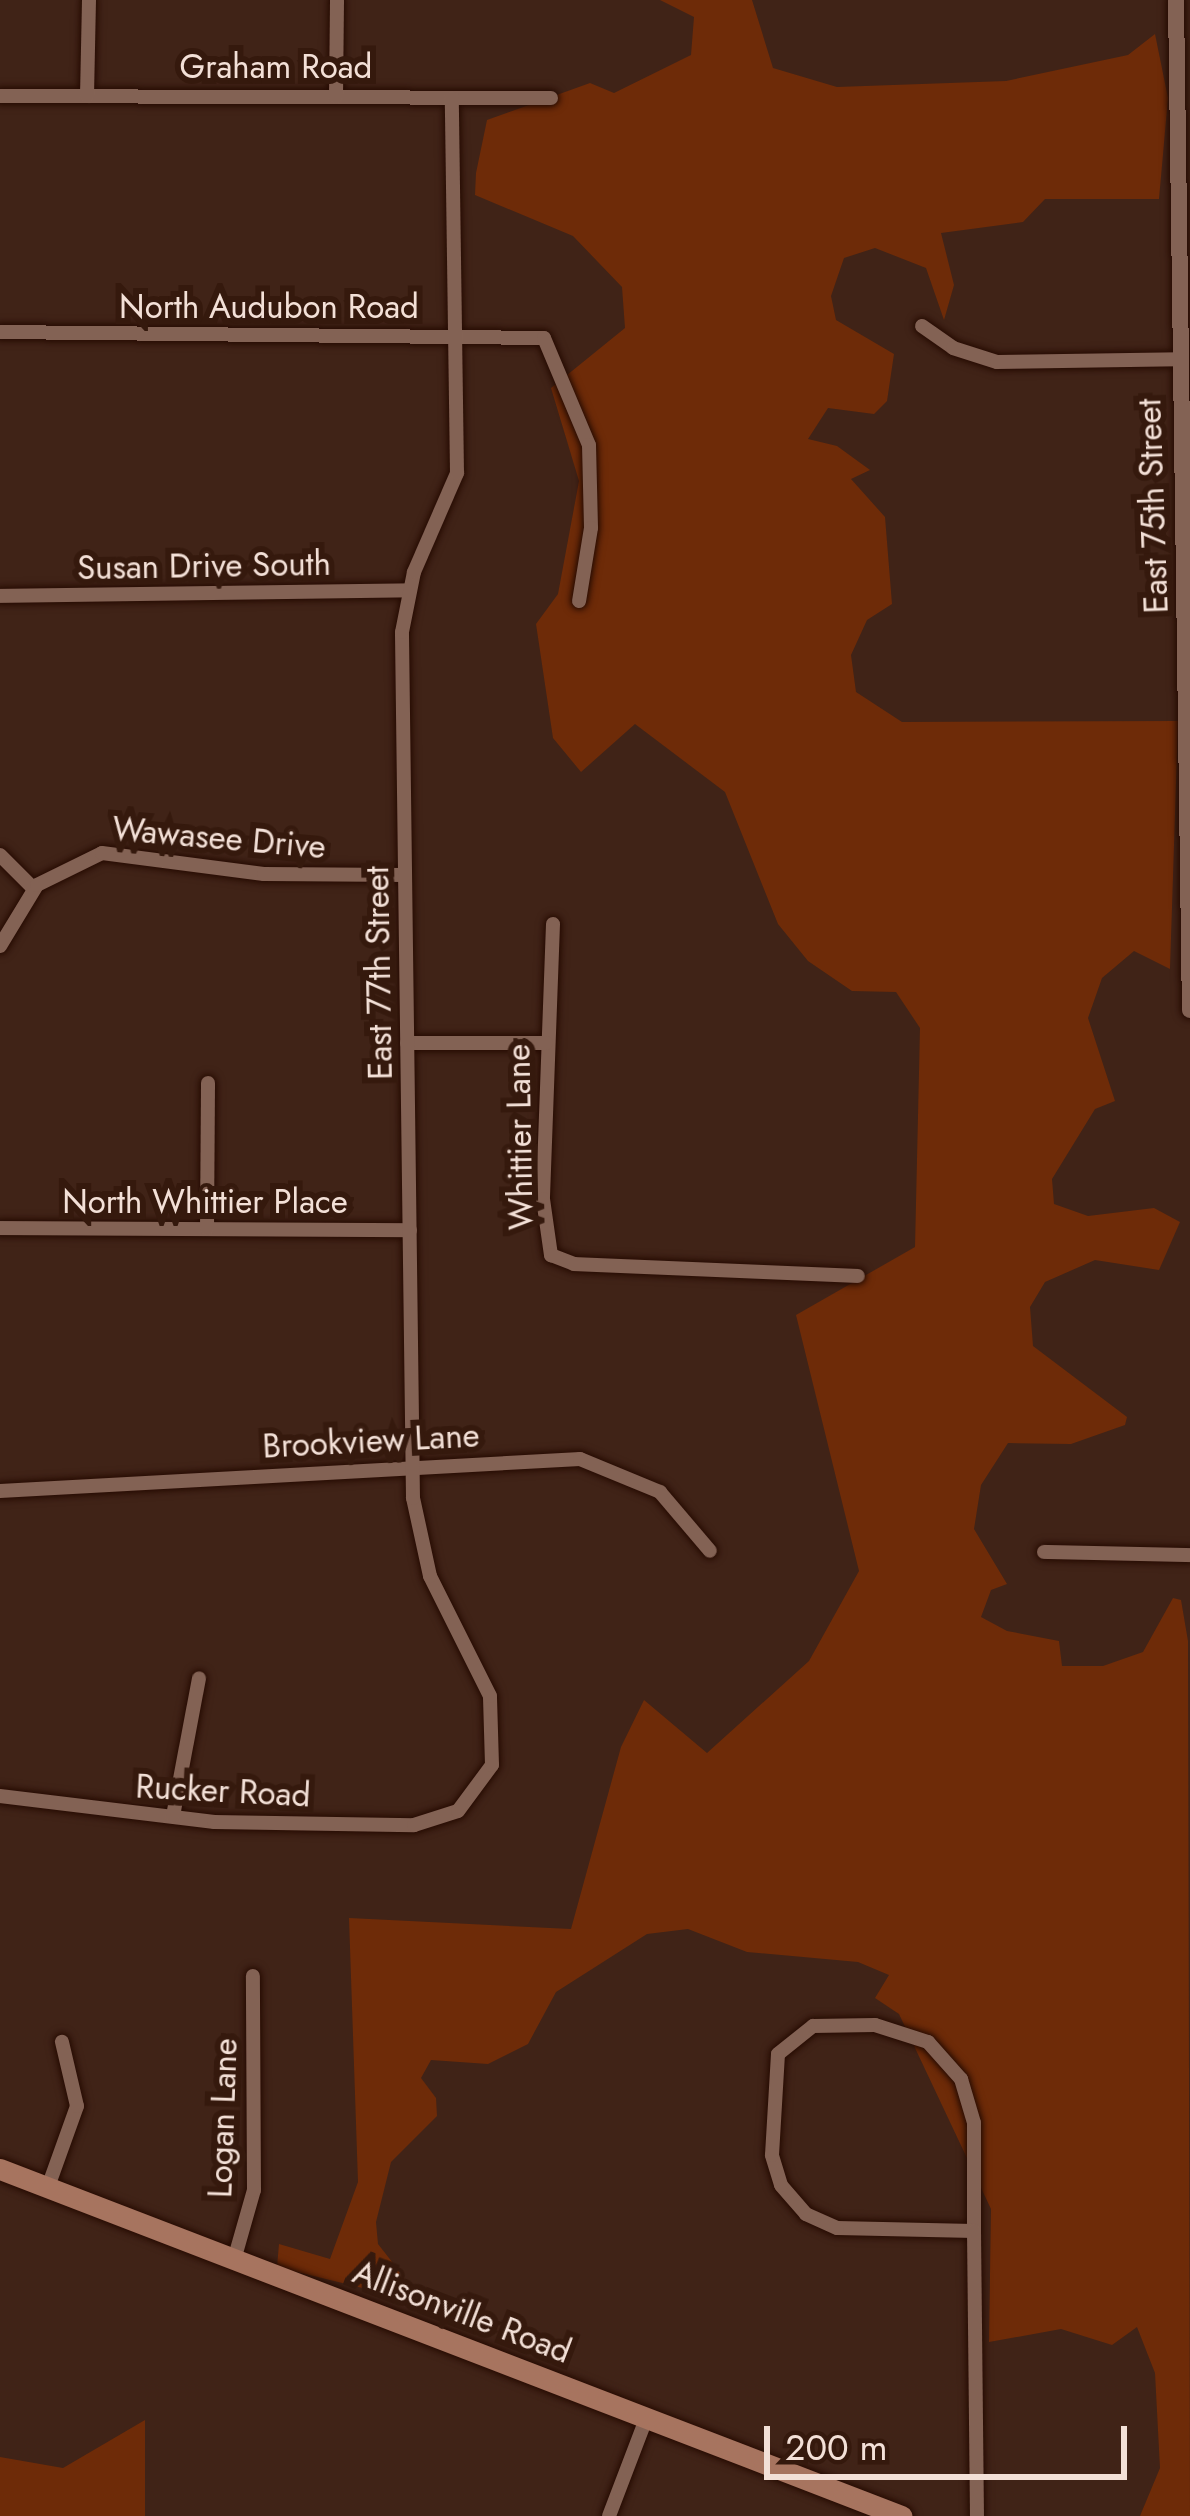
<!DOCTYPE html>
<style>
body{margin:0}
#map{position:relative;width:1190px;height:2516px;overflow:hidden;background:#402317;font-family:Jost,sans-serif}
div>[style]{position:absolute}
.green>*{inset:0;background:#6e2b08}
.roads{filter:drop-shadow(0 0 3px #260b02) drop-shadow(0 0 3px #260b02)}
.minor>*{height:14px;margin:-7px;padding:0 7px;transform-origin:7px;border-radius:7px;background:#836254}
.tertiary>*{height:16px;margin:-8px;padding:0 8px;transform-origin:8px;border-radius:8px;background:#836254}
.secondary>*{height:21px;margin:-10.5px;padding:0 10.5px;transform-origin:10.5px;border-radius:10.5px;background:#a7745f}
span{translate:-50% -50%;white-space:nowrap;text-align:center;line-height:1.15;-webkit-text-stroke:12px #35190d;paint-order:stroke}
.street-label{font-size:33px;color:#f3e0d7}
.scale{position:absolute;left:764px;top:2426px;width:363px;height:54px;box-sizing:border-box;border:6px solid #f3e0d7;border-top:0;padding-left:15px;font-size:36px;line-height:42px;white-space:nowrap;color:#f3e0d7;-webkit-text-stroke:9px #35190d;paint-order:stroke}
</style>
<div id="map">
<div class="green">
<div style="clip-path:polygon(660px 0,752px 0,773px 68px,837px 87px,1006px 81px,1128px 55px,1155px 34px,1168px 98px,1159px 199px,1045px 199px,1023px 222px,941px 233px,954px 285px,944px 320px,926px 268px,875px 248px,844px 258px,831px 296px,836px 320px,894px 354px,887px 401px,874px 414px,828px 408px,808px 439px,837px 446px,870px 470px,851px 479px,885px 517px,892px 604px,867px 620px,851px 655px,856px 692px,902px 722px,1178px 721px,1170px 969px,1134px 951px,1102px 978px,1088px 1018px,1115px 1101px,1095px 1109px,1052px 1179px,1054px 1204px,1088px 1216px,1154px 1208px,1180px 1222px,1159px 1270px,1095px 1260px,1045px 1282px,1030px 1307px,1033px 1346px,1127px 1417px,1125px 1425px,1071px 1444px,1008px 1443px,981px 1485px,974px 1529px,1007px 1584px,991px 1590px,981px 1617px,1007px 1631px,1059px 1641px,1062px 1666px,1103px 1666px,1143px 1652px,1173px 1598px,1181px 1600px,1188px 1641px,1190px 2516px,1140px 2516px,1160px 2468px,1155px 2373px,1137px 2327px,1112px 2345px,1061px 2329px,989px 2342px,991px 2209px,899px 2014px,875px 1998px,889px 1975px,858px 1962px,747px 1952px,688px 1929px,647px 1934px,556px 1992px,528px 2044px,488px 2064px,431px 2060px,421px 2078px,436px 2098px,437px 2116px,391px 2162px,376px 2222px,378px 2244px,400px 2272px,387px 2294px,277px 2267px,279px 2244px,330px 2259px,358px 2182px,349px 1918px,571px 1929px,621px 1747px,644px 1700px,707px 1753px,809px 1661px,859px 1571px,796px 1315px,915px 1247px,920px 1028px,896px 992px,852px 991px,808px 961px,778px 924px,725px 792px,635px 724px,581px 772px,553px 738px,536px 624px,558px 594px,579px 481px,551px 388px,625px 328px,622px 287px,573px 236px,475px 195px,476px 173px,487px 120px,590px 83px,614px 93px,691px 55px,694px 17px)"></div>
<div style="clip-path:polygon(145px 2420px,145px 2516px,0 2516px,0 2457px,63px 2468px)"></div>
</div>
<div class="roads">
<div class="minor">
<div style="left:0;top:96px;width:551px;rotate:0.21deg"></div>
<div style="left:87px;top:96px;width:96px;rotate:-88.8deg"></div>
<div style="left:336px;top:97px;width:97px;rotate:-89.4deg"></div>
<div style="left:922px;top:326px;width:38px;rotate:35deg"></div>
<div style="left:953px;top:348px;width:46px;rotate:17.7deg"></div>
<div style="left:997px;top:362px;width:182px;rotate:-0.9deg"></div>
<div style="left:0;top:332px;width:544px;rotate:0.63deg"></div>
<div style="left:544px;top:338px;width:116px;rotate:67.2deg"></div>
<div style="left:589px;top:445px;width:83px;rotate:88.6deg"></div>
<div style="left:591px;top:528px;width:74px;rotate:99.3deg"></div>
<div style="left:0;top:596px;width:408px;rotate:-0.8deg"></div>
<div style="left:0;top:855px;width:47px;rotate:45deg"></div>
<div style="left:553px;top:924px;width:275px;rotate:92.1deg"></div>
<div style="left:543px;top:1199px;width:57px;rotate:81.9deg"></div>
<div style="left:551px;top:1255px;width:25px;rotate:21deg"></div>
<div style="left:574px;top:1264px;width:284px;rotate:2.4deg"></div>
<div style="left:0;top:946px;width:71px;rotate:-58.8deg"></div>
<div style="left:37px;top:885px;width:72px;rotate:-26.2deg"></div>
<div style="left:102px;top:853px;width:163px;rotate:7.4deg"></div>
<div style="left:264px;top:874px;width:141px;rotate:0.4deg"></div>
<div style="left:407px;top:1043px;width:139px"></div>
<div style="left:0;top:1228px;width:410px;rotate:0.3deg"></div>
<div style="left:207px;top:1229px;width:146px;rotate:-89.6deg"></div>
<div style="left:0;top:1491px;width:581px;rotate:-3.16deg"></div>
<div style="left:580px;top:1459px;width:87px;rotate:22.4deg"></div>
<div style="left:660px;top:1492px;width:77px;rotate:49.7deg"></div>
<div style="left:1044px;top:1552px;width:146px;rotate:1.2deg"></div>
<div style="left:0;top:1796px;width:216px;rotate:6.9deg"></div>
<div style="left:214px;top:1822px;width:200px;rotate:0.9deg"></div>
<div style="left:414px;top:1825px;width:46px;rotate:-17.7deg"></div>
<div style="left:458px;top:1811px;width:57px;rotate:-53.5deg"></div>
<div style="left:492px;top:1765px;width:69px;rotate:-91.7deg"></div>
<div style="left:490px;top:1696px;width:134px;rotate:-116.6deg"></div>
<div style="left:430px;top:1576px;width:80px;rotate:-102.3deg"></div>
<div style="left:413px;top:1498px;width:866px;rotate:-90.73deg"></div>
<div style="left:402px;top:632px;width:61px;rotate:-78.7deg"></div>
<div style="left:414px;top:572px;width:108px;rotate:-66.5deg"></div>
<div style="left:457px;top:473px;width:375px;rotate:-90.8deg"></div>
<div style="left:173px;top:1816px;width:140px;rotate:-79.3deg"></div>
<div style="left:875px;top:2025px;width:56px;rotate:17.8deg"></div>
<div style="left:928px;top:2042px;width:50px;rotate:48.3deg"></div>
<div style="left:961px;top:2079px;width:46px;rotate:73.5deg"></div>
<div style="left:974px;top:2123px;width:108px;rotate:90deg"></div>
<div style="left:974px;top:2231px;width:137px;rotate:-178.7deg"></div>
<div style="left:837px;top:2228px;width:34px;rotate:-156deg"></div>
<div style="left:806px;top:2214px;width:38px;rotate:-131deg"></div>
<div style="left:781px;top:2185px;width:31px;rotate:-107deg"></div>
<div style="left:772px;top:2155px;width:101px;rotate:-86.6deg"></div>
<div style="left:778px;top:2054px;width:45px;rotate:-38.7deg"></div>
<div style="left:813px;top:2026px;width:62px;rotate:-0.9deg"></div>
<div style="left:48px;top:2187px;width:86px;rotate:-70.3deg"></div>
<div style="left:77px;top:2106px;width:66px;rotate:-103.2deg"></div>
<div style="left:974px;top:2231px;width:285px;rotate:89.4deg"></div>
<div style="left:234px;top:2260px;width:73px;rotate:-74.1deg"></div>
<div style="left:254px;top:2190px;width:214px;rotate:-90.3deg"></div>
<div style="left:609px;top:2516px;width:104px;rotate:-69.1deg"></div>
</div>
<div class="tertiary">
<div style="left:1176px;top:0;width:1010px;rotate:89.21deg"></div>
</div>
<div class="secondary">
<div style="left:0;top:2169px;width:966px;rotate:21.06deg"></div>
</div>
</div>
<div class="street-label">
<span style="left:276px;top:67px">Graham Road</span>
<span style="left:269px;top:307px">North Audubon Road</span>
<span style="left:1153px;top:506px;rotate:-92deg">East 75th Street</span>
<span style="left:204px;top:566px;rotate:-1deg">Susan Drive South</span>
<span style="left:219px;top:838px;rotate:5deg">Wawasee Drive</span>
<span style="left:379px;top:973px;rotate:-91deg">East 77th Street</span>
<span style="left:520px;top:1137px;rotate:-91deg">Whittier Lane</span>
<span style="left:205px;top:1202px">North Whittier Place</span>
<span style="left:371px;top:1441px;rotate:-3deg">Brookview Lane</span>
<span style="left:223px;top:1791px;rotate:3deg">Rucker Road</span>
<span style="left:223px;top:2118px;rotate:-88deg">Logan Lane</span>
<span style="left:462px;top:2312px;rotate:21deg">Allisonville Road</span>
</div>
<div class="scale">200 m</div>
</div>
